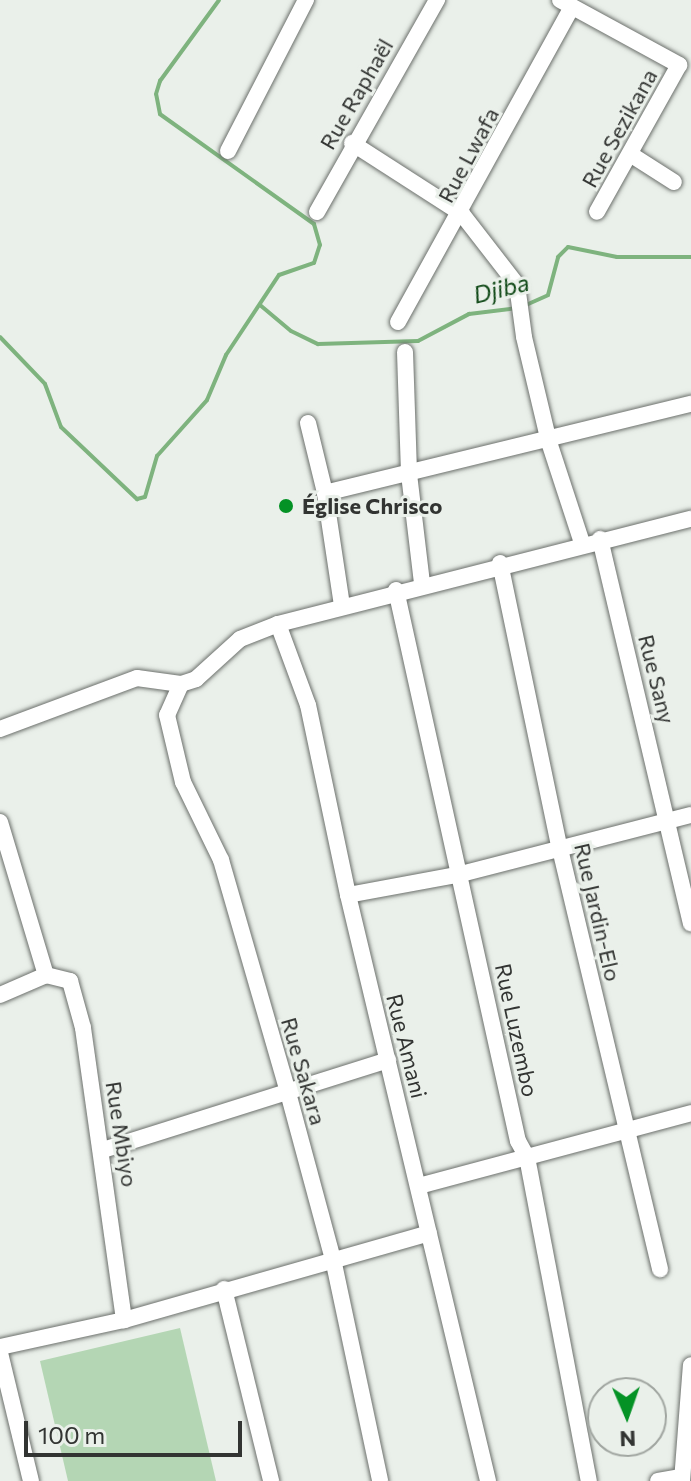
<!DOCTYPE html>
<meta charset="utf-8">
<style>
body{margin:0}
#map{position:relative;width:691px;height:1481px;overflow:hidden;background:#eaf0ea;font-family:Commissioner,sans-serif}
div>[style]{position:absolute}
.green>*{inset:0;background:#b4d6b4}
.stream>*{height:4px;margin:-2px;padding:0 2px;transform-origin:2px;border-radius:2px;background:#7eb37e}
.roads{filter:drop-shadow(0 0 2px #6c706c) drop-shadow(0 0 2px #6c706c)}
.street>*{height:16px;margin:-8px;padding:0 8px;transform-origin:8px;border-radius:8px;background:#fff}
.dots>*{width:22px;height:22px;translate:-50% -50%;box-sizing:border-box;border:4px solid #eaf0ea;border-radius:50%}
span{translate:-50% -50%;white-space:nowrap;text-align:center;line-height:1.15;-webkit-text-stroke:6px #eaf0ea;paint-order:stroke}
.street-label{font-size:22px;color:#323432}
.poi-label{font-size:22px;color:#323432;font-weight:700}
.left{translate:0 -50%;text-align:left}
.water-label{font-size:24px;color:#104917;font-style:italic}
.north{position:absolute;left:587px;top:1377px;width:80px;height:80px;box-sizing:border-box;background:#eaf0ea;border:2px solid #a0a5a0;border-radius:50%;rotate:178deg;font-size:22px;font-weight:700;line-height:32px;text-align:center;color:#323432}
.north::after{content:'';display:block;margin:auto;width:28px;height:36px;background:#049225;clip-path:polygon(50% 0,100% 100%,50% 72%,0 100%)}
.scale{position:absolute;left:24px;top:1421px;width:218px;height:36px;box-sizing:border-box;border:4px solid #323432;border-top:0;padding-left:10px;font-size:24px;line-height:28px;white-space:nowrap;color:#323432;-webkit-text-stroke:6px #eaf0ea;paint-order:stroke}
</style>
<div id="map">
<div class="green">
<div style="clip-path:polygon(180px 1328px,216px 1481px,68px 1481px,40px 1361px)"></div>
</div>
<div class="stream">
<div style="left:260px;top:305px;width:40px;rotate:40deg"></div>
<div style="left:291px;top:331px;width:30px;rotate:26deg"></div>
<div style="left:318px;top:344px;width:100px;rotate:-1.7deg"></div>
<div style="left:418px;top:341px;width:58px;rotate:-27.9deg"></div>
<div style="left:469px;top:314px;width:48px;rotate:-7.1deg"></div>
<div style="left:526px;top:305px;width:24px;rotate:-24deg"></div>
<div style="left:548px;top:295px;width:39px;rotate:-75deg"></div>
<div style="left:558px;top:257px;width:14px;rotate:-45deg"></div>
<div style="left:568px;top:247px;width:50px;rotate:11.5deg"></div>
<div style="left:617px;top:257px;width:74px"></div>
<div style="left:0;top:337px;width:65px;rotate:46.2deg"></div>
<div style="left:45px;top:384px;width:46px;rotate:69.6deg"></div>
<div style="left:61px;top:427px;width:105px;rotate:43.5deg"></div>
<div style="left:137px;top:499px;width:8px;rotate:-14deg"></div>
<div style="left:145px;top:497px;width:43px;rotate:-73.7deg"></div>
<div style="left:157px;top:456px;width:75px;rotate:-48.2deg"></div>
<div style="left:207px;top:400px;width:49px;rotate:-67.1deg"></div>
<div style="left:226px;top:355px;width:96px;rotate:-56.5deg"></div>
<div style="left:279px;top:275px;width:37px;rotate:-19deg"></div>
<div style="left:314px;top:263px;width:19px;rotate:-72deg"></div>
<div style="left:320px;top:245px;width:22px;rotate:-106deg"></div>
<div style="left:314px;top:224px;width:189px;rotate:-144.5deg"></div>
<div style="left:160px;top:114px;width:20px;rotate:-101deg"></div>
<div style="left:156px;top:94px;width:14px;rotate:-73deg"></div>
<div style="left:160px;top:81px;width:100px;rotate:-53.9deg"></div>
</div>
<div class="roads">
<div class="street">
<div style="left:560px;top:0;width:136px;rotate:28.6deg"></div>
<div style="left:679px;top:65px;width:168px;rotate:119.2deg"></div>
<div style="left:352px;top:143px;width:131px;rotate:32.8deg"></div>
<div style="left:462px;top:214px;width:90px;rotate:52.2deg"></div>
<div style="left:517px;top:285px;width:52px;rotate:82.3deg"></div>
<div style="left:524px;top:337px;width:108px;rotate:76.6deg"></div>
<div style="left:549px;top:442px;width:106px;rotate:71.9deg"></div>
<div style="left:228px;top:151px;width:170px;rotate:-62.7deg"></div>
<div style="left:630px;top:154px;width:52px;rotate:32.5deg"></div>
<div style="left:317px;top:212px;width:244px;rotate:-60.5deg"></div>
<div style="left:398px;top:322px;width:360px;rotate:-61.1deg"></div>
<div style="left:405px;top:352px;width:122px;rotate:88.1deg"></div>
<div style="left:409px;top:474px;width:110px;rotate:83.2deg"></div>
<div style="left:308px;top:423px;width:72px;rotate:76.3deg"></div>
<div style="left:325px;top:493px;width:113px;rotate:81.4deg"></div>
<div style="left:325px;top:493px;width:377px;rotate:-13.7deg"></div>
<div style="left:600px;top:539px;width:395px;rotate:76.7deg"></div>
<div style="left:500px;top:563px;width:292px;rotate:78.2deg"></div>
<div style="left:560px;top:849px;width:432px;rotate:76.6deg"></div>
<div style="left:396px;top:590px;width:564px;rotate:77.52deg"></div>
<div style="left:518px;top:1141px;width:18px;rotate:61deg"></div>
<div style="left:527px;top:1157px;width:330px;rotate:79.2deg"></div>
<div style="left:278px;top:624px;width:86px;rotate:69.7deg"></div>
<div style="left:308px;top:705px;width:194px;rotate:78.1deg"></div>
<div style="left:348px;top:895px;width:602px;rotate:76.56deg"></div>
<div style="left:181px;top:684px;width:34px;rotate:114deg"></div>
<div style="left:167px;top:715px;width:69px;rotate:76.6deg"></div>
<div style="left:183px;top:782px;width:87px;rotate:64deg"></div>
<div style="left:221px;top:860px;width:238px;rotate:73.9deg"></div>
<div style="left:287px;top:1089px;width:176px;rotate:74.9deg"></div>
<div style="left:333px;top:1259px;width:227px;rotate:78deg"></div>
<div style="left:0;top:729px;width:146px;rotate:-20.4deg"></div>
<div style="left:137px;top:678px;width:44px;rotate:7.8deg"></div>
<div style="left:181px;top:684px;width:16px;rotate:-18deg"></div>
<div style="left:196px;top:679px;width:59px;rotate:-42.3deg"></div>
<div style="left:240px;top:639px;width:41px;rotate:-21.5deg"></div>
<div style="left:278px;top:624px;width:426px;rotate:-14.3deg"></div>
<div style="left:0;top:822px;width:160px;rotate:73.3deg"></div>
<div style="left:46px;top:975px;width:25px;rotate:14deg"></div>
<div style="left:70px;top:981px;width:49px;rotate:74.5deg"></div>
<div style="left:83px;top:1028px;width:295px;rotate:82deg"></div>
<div style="left:348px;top:895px;width:115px;rotate:-10.5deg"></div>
<div style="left:461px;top:874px;width:237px;rotate:-14.4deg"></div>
<div style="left:0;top:995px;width:50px;rotate:-23.5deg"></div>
<div style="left:103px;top:1150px;width:299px;rotate:-17.5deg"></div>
<div style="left:419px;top:1186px;width:282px;rotate:-15deg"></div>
<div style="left:224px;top:1289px;width:198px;rotate:76.2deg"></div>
<div style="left:0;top:1347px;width:127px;rotate:-12.3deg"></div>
<div style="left:124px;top:1320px;width:317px;rotate:-15.9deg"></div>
<div style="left:0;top:1353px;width:132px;rotate:76.4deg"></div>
<div style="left:658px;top:1481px;width:22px;rotate:-10deg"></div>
<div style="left:682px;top:1481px;width:116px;rotate:-85.6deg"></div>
</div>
</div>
<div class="dots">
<div style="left:286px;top:506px;background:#049225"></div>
</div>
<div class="street-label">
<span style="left:356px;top:94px;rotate:-60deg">Rue Raphaël</span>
<span style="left:619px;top:128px;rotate:-61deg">Rue Sezikana</span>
<span style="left:468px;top:155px;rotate:-62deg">Rue Lwafa</span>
<span style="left:657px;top:679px;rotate:76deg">Rue Sany</span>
<span style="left:598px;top:912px;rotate:77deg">Rue Jardin-Elo</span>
<span style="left:517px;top:1030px;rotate:78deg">Rue Luzembo</span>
<span style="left:407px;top:1046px;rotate:76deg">Rue Amani</span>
<span style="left:304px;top:1071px;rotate:74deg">Rue Sakara</span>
<span style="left:122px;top:1134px;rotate:81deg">Rue Mbiyo</span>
</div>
<div class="poi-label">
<span class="left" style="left:302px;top:506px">Église Chrisco</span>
</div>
<div class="water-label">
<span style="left:501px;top:288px;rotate:-14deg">Djiba</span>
</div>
<div class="north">N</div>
<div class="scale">100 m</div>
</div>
